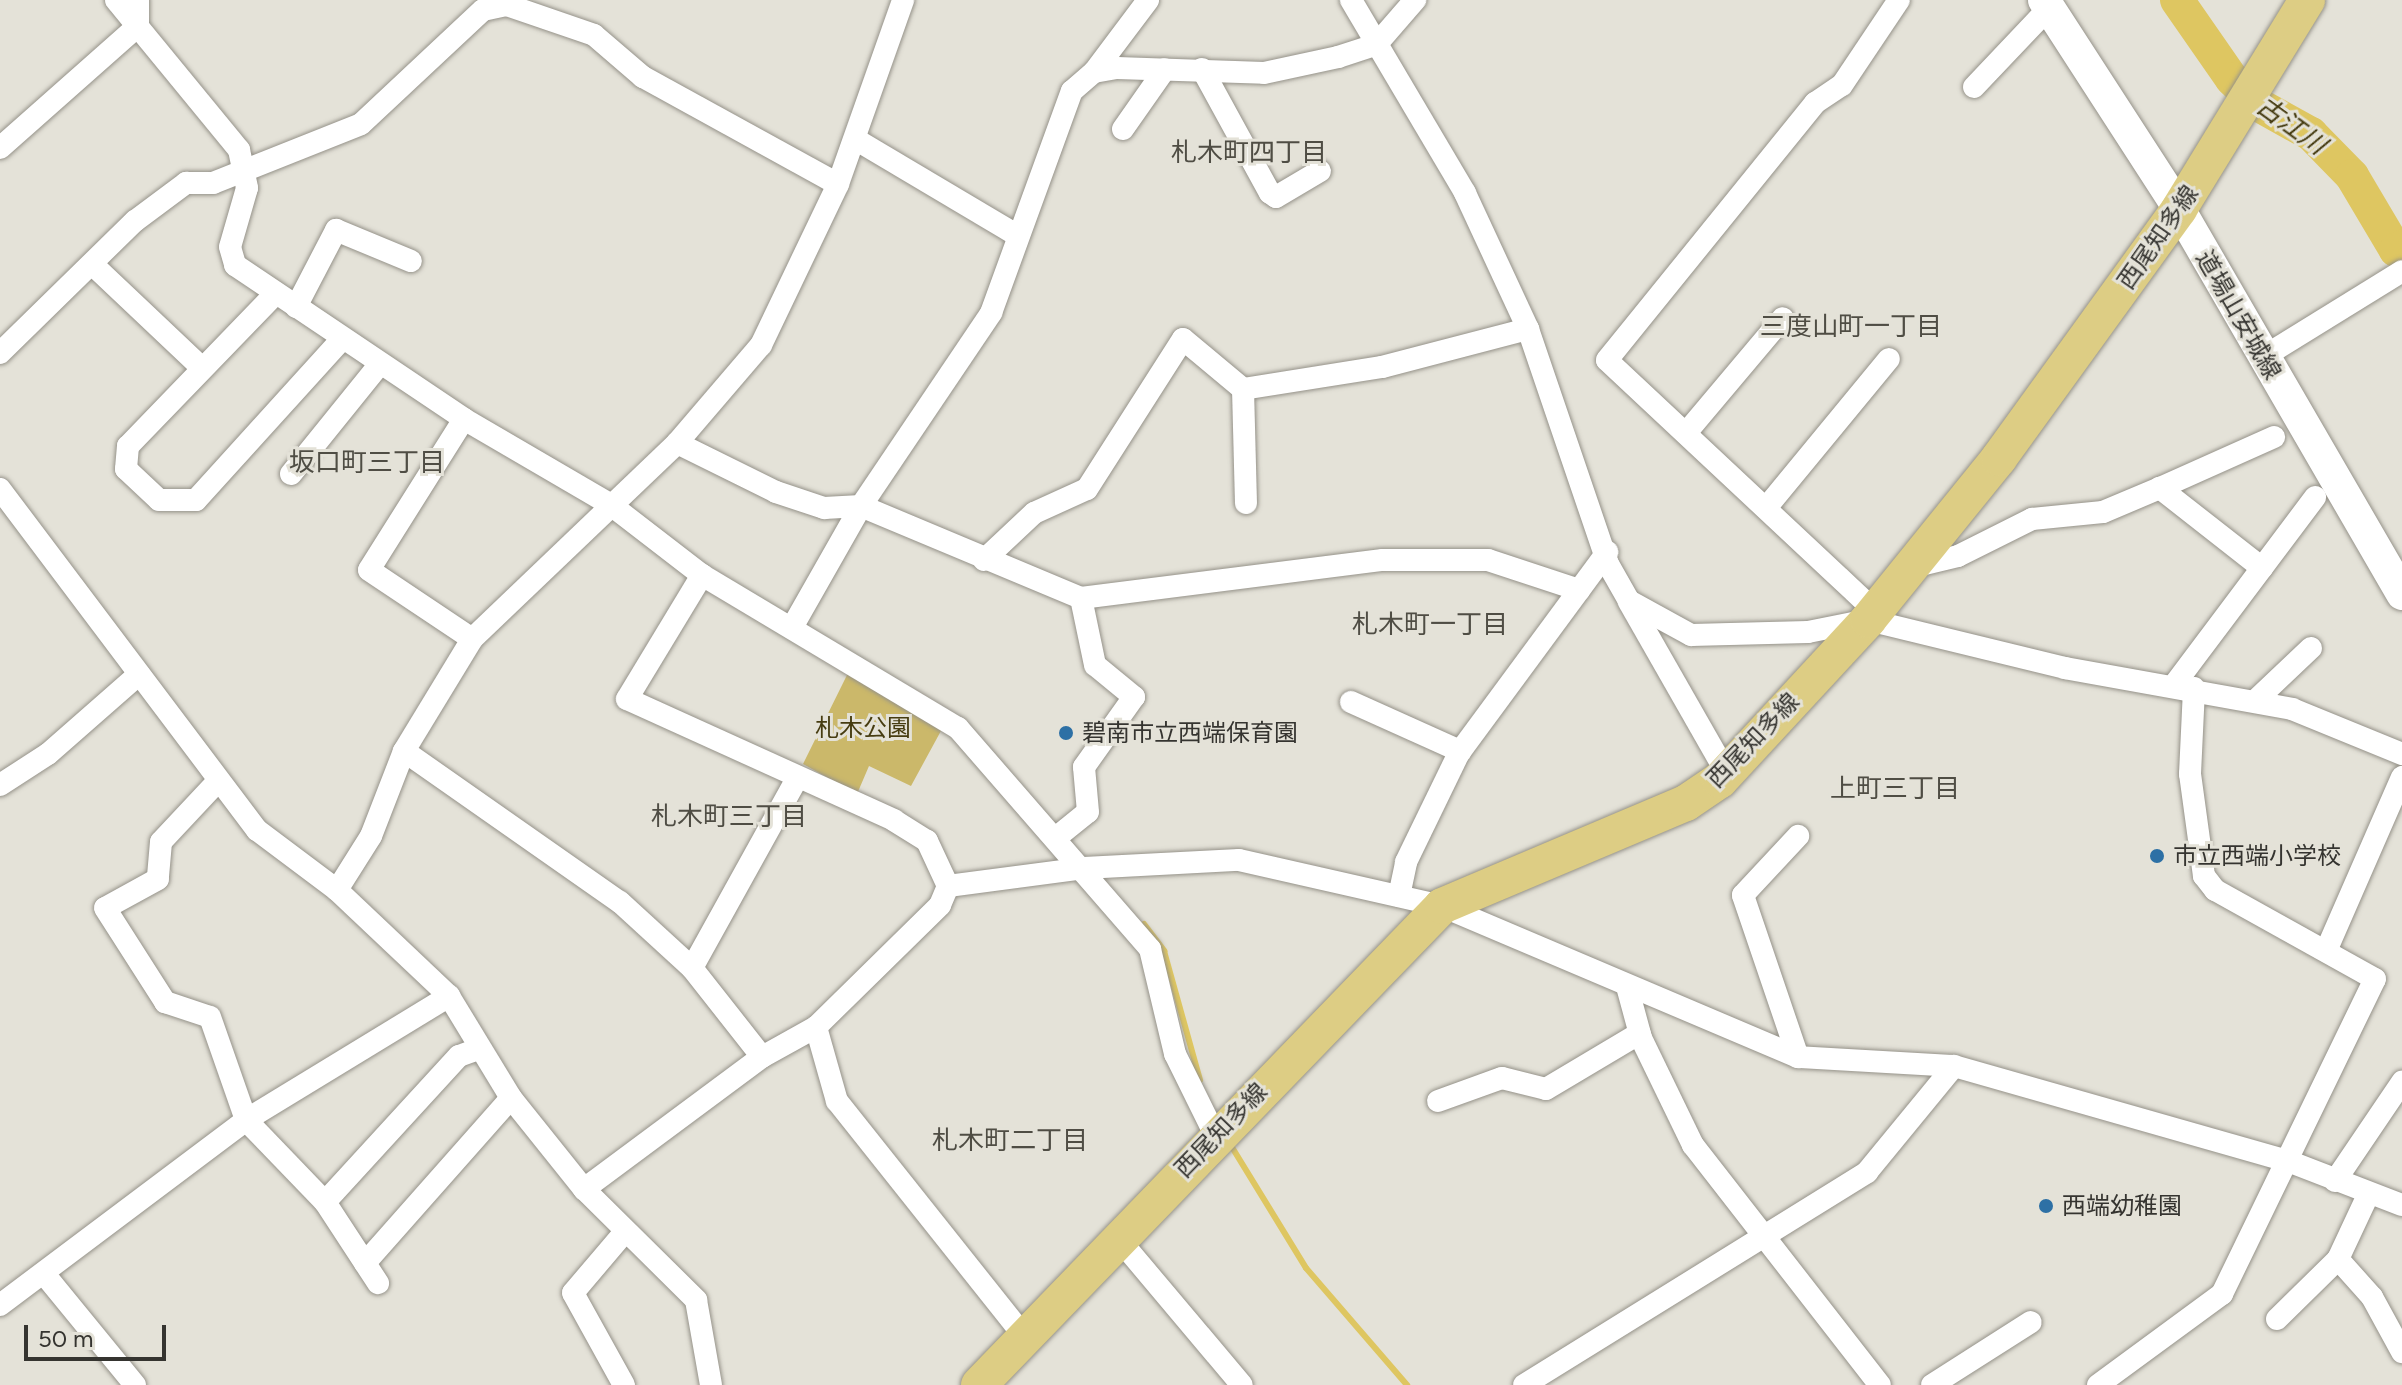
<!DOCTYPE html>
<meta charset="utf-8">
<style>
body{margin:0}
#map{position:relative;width:2402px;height:1385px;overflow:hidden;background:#e4e2d8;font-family:Figtree,"Noto Sans JP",sans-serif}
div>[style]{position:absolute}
.green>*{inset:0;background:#cbb86a}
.stream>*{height:6px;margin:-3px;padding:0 3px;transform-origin:3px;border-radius:3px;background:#dec661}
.river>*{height:34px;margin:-17px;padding:0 17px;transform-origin:17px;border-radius:17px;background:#dec661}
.roads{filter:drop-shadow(0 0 2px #959289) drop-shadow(0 0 2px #959289)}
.street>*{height:22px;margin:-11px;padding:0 11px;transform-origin:11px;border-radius:11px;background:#fff}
.secondary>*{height:32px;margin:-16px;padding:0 16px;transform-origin:16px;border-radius:16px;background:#fff}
.primary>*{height:36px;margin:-18px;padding:0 18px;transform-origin:18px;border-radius:18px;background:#ddcd84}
.dots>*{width:22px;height:22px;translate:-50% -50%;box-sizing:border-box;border:4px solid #e4e2d8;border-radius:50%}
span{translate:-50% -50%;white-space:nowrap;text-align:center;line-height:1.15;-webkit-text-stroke:6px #e4e2d8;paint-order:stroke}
.street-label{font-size:24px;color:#353430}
.park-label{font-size:24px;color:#463c11}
.poi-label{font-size:24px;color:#353430}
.left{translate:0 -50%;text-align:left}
.water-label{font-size:26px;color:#40360a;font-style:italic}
.neighbourhood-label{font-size:26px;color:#4f4d44}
.scale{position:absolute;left:24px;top:1325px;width:142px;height:36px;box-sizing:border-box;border:4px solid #353430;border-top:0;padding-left:10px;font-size:24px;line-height:28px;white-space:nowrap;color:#353430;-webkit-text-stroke:6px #e4e2d8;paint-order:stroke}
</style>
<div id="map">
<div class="green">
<div style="clip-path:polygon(848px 673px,942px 729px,911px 786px,869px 766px,857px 794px,803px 764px)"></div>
</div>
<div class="stream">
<div style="left:1144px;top:924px;width:34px;rotate:53deg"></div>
<div style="left:1164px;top:951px;width:134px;rotate:74.4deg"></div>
<div style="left:1230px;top:1144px;width:145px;rotate:58.5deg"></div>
<div style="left:1306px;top:1268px;width:155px;rotate:49.2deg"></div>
</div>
<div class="river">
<div style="left:2177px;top:0;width:96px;rotate:55.2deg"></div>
<div style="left:2232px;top:79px;width:35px;rotate:45deg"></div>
<div style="left:2257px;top:104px;width:62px;rotate:29.1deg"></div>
<div style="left:2311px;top:134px;width:59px;rotate:45.7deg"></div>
<div style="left:2352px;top:176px;width:86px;rotate:59.3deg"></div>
<div style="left:2396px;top:250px;width:7px;rotate:-27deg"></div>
</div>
<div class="roads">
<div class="street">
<div style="left:116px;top:0;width:194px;rotate:50.6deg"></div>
<div style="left:239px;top:150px;width:39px;rotate:78deg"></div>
<div style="left:247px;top:188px;width:61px;rotate:106.1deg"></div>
<div style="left:230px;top:247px;width:19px;rotate:74deg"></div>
<div style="left:235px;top:265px;width:276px;rotate:33.9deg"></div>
<div style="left:464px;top:419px;width:178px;rotate:122.2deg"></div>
<div style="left:369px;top:570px;width:124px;rotate:33.8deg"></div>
<div style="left:1351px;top:0;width:224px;rotate:59.4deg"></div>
<div style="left:1465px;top:193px;width:150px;rotate:65.1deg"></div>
<div style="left:1528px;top:329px;width:248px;rotate:71.2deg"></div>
<div style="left:1608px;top:564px;width:43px;rotate:60.4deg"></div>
<div style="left:1629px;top:601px;width:71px;rotate:28.7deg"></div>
<div style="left:1691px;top:635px;width:117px;rotate:-1.5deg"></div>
<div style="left:1808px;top:632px;width:61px;rotate:-11.3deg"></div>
<div style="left:1868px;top:620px;width:203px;rotate:13.7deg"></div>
<div style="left:2065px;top:668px;width:231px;rotate:10.2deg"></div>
<div style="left:2292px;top:709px;width:119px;rotate:22.2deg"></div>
<div style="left:1202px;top:69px;width:141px;rotate:61.3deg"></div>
<div style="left:1270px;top:193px;width:7px;rotate:34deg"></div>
<div style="left:1276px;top:197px;width:51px;rotate:-30.6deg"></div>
<div style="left:1094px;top:72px;width:90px;rotate:-53.1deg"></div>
<div style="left:1974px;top:87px;width:109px;rotate:-46.5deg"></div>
<div style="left:1123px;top:129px;width:73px;rotate:-55deg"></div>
<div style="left:855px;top:139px;width:188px;rotate:30.7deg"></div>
<div style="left:0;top:148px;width:184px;rotate:-41.5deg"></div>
<div style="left:138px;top:26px;width:26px;rotate:-90deg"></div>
<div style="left:92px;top:264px;width:151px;rotate:43.4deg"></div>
<div style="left:276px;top:293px;width:213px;rotate:134deg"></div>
<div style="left:128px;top:446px;width:23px;rotate:95deg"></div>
<div style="left:126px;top:469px;width:45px;rotate:43.2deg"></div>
<div style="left:159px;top:500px;width:37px"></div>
<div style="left:196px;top:500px;width:216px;rotate:-47.8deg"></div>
<div style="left:296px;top:307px;width:87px;rotate:-62.5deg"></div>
<div style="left:336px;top:230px;width:81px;rotate:22.5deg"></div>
<div style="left:0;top:353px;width:189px;rotate:-44.4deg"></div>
<div style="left:135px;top:221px;width:64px;rotate:-36.7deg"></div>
<div style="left:186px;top:183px;width:27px"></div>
<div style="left:213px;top:183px;width:159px;rotate:-21.7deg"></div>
<div style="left:361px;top:124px;width:167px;rotate:-43.1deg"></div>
<div style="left:483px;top:10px;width:25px;rotate:-12deg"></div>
<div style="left:507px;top:5px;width:92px;rotate:19deg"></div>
<div style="left:594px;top:35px;width:65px;rotate:40.6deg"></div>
<div style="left:643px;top:77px;width:222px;rotate:28.8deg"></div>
<div style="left:2263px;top:357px;width:163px;rotate:-31.7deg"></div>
<div style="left:1243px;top:389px;width:114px;rotate:88.5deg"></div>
<div style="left:464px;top:419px;width:170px;rotate:30.3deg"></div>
<div style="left:611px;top:505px;width:115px;rotate:37.6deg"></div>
<div style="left:702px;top:575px;width:298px;rotate:30.9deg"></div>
<div style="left:958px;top:728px;width:293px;rotate:49deg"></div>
<div style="left:1150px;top:949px;width:108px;rotate:76.6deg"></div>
<div style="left:1175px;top:1054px;width:90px;rotate:63.7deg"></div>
<div style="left:1686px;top:433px;width:150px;rotate:-49.9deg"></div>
<div style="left:677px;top:443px;width:110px;rotate:26.3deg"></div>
<div style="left:776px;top:492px;width:51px;rotate:18.4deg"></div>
<div style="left:824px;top:508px;width:37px;rotate:-3deg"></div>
<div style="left:861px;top:506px;width:238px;rotate:22.7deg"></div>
<div style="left:1081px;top:598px;width:304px;rotate:-7.2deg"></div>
<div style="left:1383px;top:560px;width:105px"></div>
<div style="left:1488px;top:560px;width:96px;rotate:18.2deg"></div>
<div style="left:291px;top:474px;width:140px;rotate:-51.1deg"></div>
<div style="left:0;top:489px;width:427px;rotate:53deg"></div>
<div style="left:257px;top:830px;width:100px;rotate:36.9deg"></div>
<div style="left:337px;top:890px;width:154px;rotate:43.4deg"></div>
<div style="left:449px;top:996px;width:119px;rotate:58.7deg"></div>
<div style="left:511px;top:1098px;width:117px;rotate:51.3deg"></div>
<div style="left:584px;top:1189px;width:158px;rotate:44.7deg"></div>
<div style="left:696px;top:1300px;width:86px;rotate:80deg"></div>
<div style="left:1766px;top:508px;width:193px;rotate:-50.5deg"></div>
<div style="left:984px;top:560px;width:69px;rotate:-43.2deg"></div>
<div style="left:1034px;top:513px;width:58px;rotate:-24.4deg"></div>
<div style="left:1087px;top:489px;width:178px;rotate:-57.4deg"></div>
<div style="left:1183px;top:339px;width:78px;rotate:39.8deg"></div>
<div style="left:1243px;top:389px;width:141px;rotate:-9deg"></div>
<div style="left:1382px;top:367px;width:151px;rotate:-14.6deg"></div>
<div style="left:1912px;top:567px;width:47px;rotate:-13.4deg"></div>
<div style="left:1958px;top:556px;width:83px;rotate:-26.6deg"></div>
<div style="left:2032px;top:519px;width:71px;rotate:-5.6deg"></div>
<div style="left:2103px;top:512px;width:62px;rotate:-22.8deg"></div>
<div style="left:2262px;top:568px;width:130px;rotate:-141.9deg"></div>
<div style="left:2160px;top:488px;width:125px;rotate:-24.1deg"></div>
<div style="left:1629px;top:602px;width:196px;rotate:60.3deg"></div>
<div style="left:1875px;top:611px;width:367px;rotate:-136.9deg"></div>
<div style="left:1607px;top:360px;width:331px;rotate:-51deg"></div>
<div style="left:1815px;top:103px;width:32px;rotate:-34deg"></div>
<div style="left:1842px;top:85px;width:102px;rotate:-56.2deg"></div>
<div style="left:794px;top:624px;width:136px;rotate:-60.4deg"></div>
<div style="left:861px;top:506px;width:233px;rotate:-56deg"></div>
<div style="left:991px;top:313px;width:236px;rotate:-70deg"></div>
<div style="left:1072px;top:91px;width:29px;rotate:-41deg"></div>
<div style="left:1094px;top:72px;width:23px;rotate:-10deg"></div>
<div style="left:1117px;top:68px;width:147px;rotate:1.9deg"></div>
<div style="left:1264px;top:73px;width:76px;rotate:-12.2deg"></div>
<div style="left:1338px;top:57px;width:40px;rotate:-18deg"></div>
<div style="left:1376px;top:45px;width:60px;rotate:-49.1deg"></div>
<div style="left:2174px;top:685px;width:235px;rotate:-53.1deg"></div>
<div style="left:2255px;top:701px;width:77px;rotate:-43.4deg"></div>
<div style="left:1351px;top:702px;width:120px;rotate:24.2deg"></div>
<div style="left:404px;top:751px;width:264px;rotate:35deg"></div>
<div style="left:620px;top:902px;width:98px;rotate:42.5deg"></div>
<div style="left:692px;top:968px;width:113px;rotate:51.8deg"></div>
<div style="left:218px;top:781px;width:83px;rotate:133.1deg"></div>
<div style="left:161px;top:842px;width:37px;rotate:95deg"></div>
<div style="left:158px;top:879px;width:60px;rotate:151.3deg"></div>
<div style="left:105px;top:908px;width:112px;rotate:57.4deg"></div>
<div style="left:165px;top:1002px;width:47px;rotate:18.4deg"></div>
<div style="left:210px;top:1017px;width:109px;rotate:70.7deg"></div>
<div style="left:246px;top:1120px;width:114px;rotate:46.1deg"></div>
<div style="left:325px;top:1202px;width:97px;rotate:56.8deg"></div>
<div style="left:0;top:785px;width:57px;rotate:-32.9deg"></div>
<div style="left:48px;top:754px;width:121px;rotate:-41.3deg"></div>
<div style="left:1058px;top:836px;width:38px;rotate:-39deg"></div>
<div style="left:1088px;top:812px;width:45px;rotate:-95.1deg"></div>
<div style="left:1084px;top:767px;width:86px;rotate:-54.5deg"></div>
<div style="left:1134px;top:697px;width:50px;rotate:-140.6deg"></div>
<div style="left:1095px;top:665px;width:68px;rotate:-101.8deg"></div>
<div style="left:948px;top:886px;width:137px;rotate:-7.5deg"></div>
<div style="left:1084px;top:868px;width:155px;rotate:-3deg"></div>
<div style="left:1239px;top:860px;width:208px;rotate:12.8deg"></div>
<div style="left:1442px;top:906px;width:387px;rotate:23deg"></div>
<div style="left:1798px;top:1057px;width:156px;rotate:3.3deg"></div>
<div style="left:1954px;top:1066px;width:347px;rotate:15.9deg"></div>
<div style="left:2288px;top:1161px;width:122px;rotate:21.1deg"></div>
<div style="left:337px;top:890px;width:64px;rotate:-57.8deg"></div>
<div style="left:371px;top:836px;width:91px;rotate:-68.8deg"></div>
<div style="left:404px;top:751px;width:131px;rotate:-58.7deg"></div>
<div style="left:472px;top:639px;width:284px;rotate:-43.7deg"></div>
<div style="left:677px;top:443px;width:129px;rotate:-49.4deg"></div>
<div style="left:761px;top:345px;width:178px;rotate:-64.4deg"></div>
<div style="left:838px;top:184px;width:195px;rotate:-70.5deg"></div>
<div style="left:1399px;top:896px;width:35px;rotate:-78deg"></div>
<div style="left:1406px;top:862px;width:121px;rotate:-64.1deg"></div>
<div style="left:1459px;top:753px;width:250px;rotate:-53.6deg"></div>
<div style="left:2326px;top:951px;width:190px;rotate:-66.4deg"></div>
<div style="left:692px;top:968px;width:215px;rotate:-61deg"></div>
<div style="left:1628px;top:990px;width:50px;rotate:74.8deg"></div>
<div style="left:1641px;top:1038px;width:119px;rotate:64.1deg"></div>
<div style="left:1693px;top:1145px;width:304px;rotate:52.1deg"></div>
<div style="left:816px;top:1027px;width:77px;rotate:74.2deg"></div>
<div style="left:837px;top:1101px;width:302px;rotate:51.5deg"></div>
<div style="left:1798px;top:1057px;width:171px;rotate:-108.8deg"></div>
<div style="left:1743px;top:895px;width:81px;rotate:-47deg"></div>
<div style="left:1438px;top:1101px;width:68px;rotate:-19.8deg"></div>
<div style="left:1502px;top:1078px;width:45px;rotate:14deg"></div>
<div style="left:1546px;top:1089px;width:109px;rotate:-30.8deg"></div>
<div style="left:2335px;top:1181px;width:120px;rotate:-55.9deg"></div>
<div style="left:584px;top:1189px;width:222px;rotate:-36.6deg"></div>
<div style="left:762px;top:1057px;width:62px;rotate:-29.1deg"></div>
<div style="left:816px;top:1027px;width:174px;rotate:-44.5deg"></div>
<div style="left:940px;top:905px;width:21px;rotate:-67deg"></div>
<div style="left:948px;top:886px;width:50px;rotate:-115deg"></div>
<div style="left:927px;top:841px;width:39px;rotate:-148deg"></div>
<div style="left:894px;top:820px;width:293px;rotate:-155.6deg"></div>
<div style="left:627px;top:699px;width:145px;rotate:-58.8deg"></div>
<div style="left:2368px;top:1195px;width:71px;rotate:115.1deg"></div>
<div style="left:2338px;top:1259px;width:51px;rotate:48.2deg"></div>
<div style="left:2372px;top:1297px;width:63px;rotate:61.4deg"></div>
<div style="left:325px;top:1202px;width:198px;rotate:-47.5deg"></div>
<div style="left:459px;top:1056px;width:20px;rotate:-20deg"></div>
<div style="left:623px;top:1234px;width:77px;rotate:130.3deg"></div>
<div style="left:573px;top:1293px;width:105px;rotate:61deg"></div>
<div style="left:1118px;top:1238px;width:192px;rotate:49.9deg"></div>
<div style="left:365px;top:1263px;width:220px;rotate:-48.5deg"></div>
<div style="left:45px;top:1275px;width:142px;rotate:50.7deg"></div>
<div style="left:0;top:1305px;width:308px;rotate:-36.9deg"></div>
<div style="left:246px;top:1120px;width:238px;rotate:-31.4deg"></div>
<div style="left:2277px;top:1319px;width:86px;rotate:-44.5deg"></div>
<div style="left:1524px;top:1385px;width:404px;rotate:-31.8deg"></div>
<div style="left:1867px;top:1172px;width:137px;rotate:-50.6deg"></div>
<div style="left:1932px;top:1385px;width:117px;rotate:-32.5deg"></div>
<div style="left:2098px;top:1385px;width:154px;rotate:-36.3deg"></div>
<div style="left:2222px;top:1294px;width:350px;rotate:-64.1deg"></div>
<div style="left:2375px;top:979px;width:183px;rotate:-150.9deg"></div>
<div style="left:2215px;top:890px;width:18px;rotate:-128deg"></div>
<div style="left:2204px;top:876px;width:103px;rotate:-97.8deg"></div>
<div style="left:2190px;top:774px;width:86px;rotate:-87.3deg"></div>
</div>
<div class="secondary">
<div style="left:2044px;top:0;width:249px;rotate:57.1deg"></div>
<div style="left:2179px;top:209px;width:445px;rotate:59.9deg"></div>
</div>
<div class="primary">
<div style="left:979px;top:1385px;width:666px;rotate:-45.97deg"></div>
<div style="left:1442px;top:906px;width:265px;rotate:-22.9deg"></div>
<div style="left:1686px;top:803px;width:41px;rotate:-34.1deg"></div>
<div style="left:1720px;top:780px;width:218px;rotate:-47.2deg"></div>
<div style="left:1868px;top:620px;width:208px;rotate:-51deg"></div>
<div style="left:1999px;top:458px;width:307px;rotate:-54.1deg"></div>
<div style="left:2179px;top:209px;width:245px;rotate:-58.5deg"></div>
</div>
</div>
<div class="dots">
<div style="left:1066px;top:733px;background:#2d70a5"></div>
<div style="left:2157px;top:856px;background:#2d70a5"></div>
<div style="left:2046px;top:1206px;background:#2d70a5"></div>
</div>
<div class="street-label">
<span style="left:2158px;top:237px;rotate:-55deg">西尾知多線</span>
<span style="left:2239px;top:315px;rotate:60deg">道場山安城線</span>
<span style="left:1753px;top:740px;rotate:-46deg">西尾知多線</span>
<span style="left:1221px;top:1130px;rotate:-46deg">西尾知多線</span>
</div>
<div class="park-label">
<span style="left:863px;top:728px">札木公園</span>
</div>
<div class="poi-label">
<span class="left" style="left:1082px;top:733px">碧南市立西端保育園</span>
<span class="left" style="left:2173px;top:856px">市立西端小学校</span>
<span class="left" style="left:2062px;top:1206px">西端幼稚園</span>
</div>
<div class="water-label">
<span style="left:2291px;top:126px;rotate:36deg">古江川</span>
</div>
<div class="neighbourhood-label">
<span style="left:1249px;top:153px">札木町四丁目</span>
<span style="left:1851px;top:327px">三度山町一丁目</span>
<span style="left:367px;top:463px">坂口町三丁目</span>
<span style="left:1430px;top:625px">札木町一丁目</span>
<span style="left:1895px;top:789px">上町三丁目</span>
<span style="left:729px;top:817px">札木町三丁目</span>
<span style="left:1010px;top:1141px">札木町二丁目</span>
</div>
<div class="scale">50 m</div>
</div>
